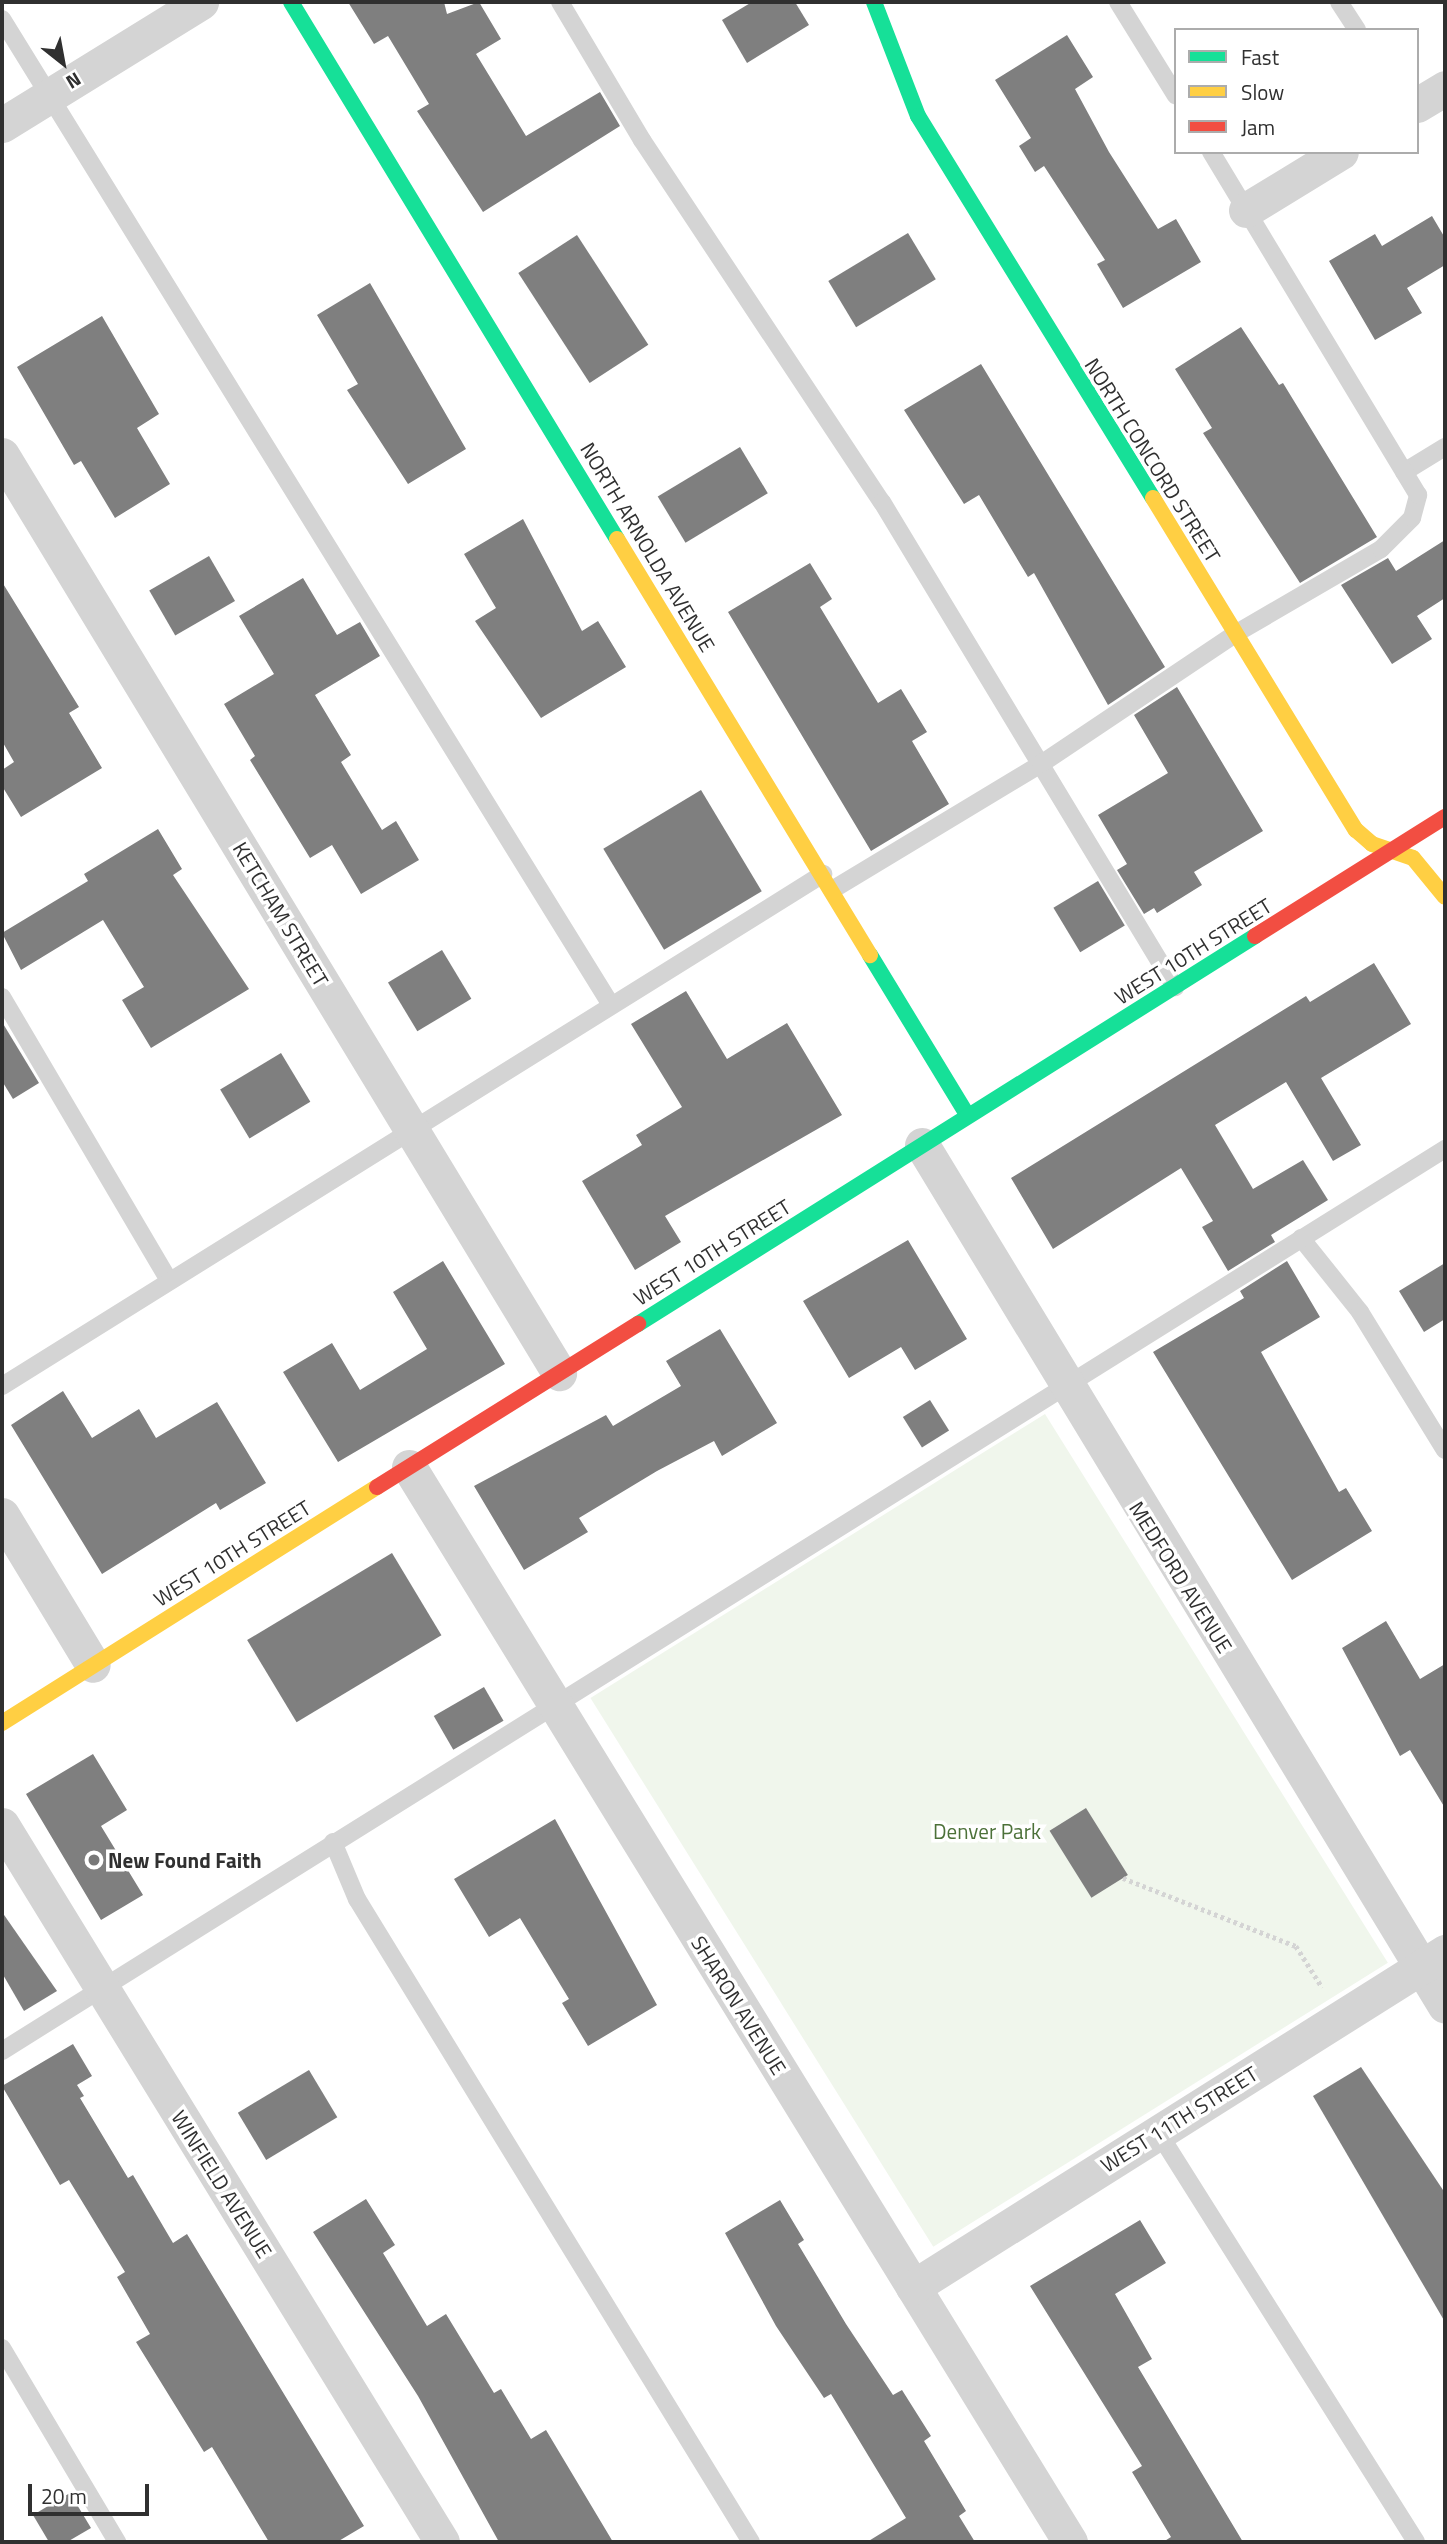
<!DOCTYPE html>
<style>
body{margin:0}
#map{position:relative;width:1447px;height:2544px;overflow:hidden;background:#fff;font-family:"Titillium Web",sans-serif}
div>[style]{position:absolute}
.green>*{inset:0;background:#f0f6ec;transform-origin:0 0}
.building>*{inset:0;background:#7f7f7f;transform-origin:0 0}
.path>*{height:4.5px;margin-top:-2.25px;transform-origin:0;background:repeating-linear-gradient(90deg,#d4d4d4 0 3.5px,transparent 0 7px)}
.lane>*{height:18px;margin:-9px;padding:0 9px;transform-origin:9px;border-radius:9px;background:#d4d4d4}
.street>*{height:35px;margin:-17.5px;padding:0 17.5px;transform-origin:17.5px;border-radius:17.5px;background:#d4d4d4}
.fast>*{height:16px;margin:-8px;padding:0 8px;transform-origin:8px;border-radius:8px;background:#16e098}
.slow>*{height:16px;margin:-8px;padding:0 8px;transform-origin:8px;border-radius:8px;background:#ffcf43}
.jam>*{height:16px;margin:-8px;padding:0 8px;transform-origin:8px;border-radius:8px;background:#f24e42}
.dots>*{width:19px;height:19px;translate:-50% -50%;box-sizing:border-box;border:4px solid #fff;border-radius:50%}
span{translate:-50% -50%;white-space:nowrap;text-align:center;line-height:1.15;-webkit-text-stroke:7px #fff;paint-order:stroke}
.street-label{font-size:21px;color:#303030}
.park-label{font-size:21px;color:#4c7139}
.poi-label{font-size:21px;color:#303030;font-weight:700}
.left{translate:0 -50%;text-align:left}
.frame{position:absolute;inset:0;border:4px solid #303030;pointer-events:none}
.legend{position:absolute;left:1174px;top:28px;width:245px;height:126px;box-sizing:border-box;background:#fff;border:2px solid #acacac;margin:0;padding:9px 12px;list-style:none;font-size:21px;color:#303030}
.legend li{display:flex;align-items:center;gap:14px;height:35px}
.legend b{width:35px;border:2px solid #acacac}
.north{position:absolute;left:28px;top:28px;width:70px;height:70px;-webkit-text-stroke:5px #fff;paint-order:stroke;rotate:149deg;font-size:19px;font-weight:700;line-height:28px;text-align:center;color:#303030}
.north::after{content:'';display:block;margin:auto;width:24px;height:32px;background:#303030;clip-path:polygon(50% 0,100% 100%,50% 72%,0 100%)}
.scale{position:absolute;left:28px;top:2484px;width:121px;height:32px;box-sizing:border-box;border:4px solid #303030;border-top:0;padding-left:9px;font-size:21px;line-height:24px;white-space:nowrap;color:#303030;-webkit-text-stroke:5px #fff;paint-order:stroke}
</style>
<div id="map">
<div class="green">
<div style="left:1045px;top:1414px;width:647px;height:536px;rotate:58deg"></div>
</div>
<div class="building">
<div style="clip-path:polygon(348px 2px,444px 2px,447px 14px,479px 2px,501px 39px,476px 54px,526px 136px,600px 92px,620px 126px,483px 212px,417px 111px,429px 104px,388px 36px,374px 44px)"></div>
<div style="clip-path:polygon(752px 2px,795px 2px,809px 25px,747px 63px,722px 20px)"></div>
<div style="clip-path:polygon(1067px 35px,1093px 77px,1075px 89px,1109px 152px,1158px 229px,1176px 219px,1201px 262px,1123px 308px,1097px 264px,1105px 260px,1044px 166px,1035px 172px,1019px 146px,1031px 138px,995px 80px)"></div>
<div style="clip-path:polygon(1432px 216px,1445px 238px,1445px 265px,1407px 288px,1422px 313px,1375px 340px,1329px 261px,1375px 234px,1382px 246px)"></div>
<div style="left:908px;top:233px;width:54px;height:93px;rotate:59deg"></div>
<div style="left:577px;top:235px;width:131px;height:70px;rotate:57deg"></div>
<div style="clip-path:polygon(370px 283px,466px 449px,408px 484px,347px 390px,358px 384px,317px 315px)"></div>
<div style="clip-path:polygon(102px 316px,159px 414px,137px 428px,170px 484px,115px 518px,81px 461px,74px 465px,17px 367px)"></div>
<div style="clip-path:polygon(1241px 327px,1279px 385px,1283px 383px,1377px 537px,1300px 583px,1203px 433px,1212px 428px,1175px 369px)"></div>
<div style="clip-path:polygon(981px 364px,1165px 667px,1108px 705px,1034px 573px,1028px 577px,979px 495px,964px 504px,904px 410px)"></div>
<div style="left:740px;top:447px;width:54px;height:96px;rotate:59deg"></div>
<div style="clip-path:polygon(523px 519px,582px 631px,598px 621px,626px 667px,541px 718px,475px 621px,496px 608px,464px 554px)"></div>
<div style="clip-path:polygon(1445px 540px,1445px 598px,1417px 616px,1432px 639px,1392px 664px,1341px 585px,1388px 558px,1396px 571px)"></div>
<div style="left:209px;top:556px;width:52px;height:69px;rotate:60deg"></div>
<div style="clip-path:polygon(810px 563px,832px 599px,820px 607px,878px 703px,901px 689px,927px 732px,912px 741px,949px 804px,871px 851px,728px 612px)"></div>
<div style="clip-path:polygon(303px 578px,337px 635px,360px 622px,380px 656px,315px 695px,351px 755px,341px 762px,382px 830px,396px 821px,419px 860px,361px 894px,332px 845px,310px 858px,250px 760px,255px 756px,224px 704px,274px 674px,239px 616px)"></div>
<div style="clip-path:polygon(2px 582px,79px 707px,69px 713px,102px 768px,21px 817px,2px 786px,2px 770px,14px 762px,2px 741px)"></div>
<div style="clip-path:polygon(1177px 687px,1263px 831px,1194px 872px,1202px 885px,1157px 913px,1154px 908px,1144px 914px,1117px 870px,1127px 864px,1098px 815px,1168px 773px,1134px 715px)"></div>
<div style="left:701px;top:790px;width:118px;height:114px;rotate:59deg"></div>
<div style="clip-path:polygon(158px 829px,182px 869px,173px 875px,249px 989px,151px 1048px,122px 1000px,144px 987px,103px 920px,21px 970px,2px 933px,88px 881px,84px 874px)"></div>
<div style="left:1098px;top:881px;width:52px;height:52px;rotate:59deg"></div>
<div style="left:442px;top:950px;width:57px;height:63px;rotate:59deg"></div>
<div style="clip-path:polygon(1374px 963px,1411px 1024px,1321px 1078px,1361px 1145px,1333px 1161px,1286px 1082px,1215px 1125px,1253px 1189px,1303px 1160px,1328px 1200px,1271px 1235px,1275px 1242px,1228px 1271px,1202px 1227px,1213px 1221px,1181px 1168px,1053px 1249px,1011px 1178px,1306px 996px,1310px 1002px)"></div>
<div style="clip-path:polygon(686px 991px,727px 1059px,787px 1023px,842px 1115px,665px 1216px,681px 1242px,635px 1270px,582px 1181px,642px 1145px,636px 1135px,682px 1107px,631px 1024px)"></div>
<div style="clip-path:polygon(2px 1022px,39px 1083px,13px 1099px,2px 1081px)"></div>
<div style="left:281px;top:1053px;width:57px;height:71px;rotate:59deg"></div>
<div style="clip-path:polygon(908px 1240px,967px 1339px,915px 1370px,901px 1347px,849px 1378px,803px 1301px)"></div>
<div style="clip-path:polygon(443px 1261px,505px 1364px,338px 1462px,283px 1372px,332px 1343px,360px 1390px,427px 1349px,393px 1292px)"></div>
<div style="clip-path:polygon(1287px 1261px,1320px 1317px,1261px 1352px,1339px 1492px,1346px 1488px,1372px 1531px,1292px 1580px,1153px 1352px,1244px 1298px,1240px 1291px)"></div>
<div style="clip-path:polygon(1445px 1263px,1445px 1319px,1424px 1332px,1399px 1291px)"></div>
<div style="clip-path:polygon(720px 1329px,777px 1423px,722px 1456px,714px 1441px,657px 1471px,579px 1518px,588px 1532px,524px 1570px,474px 1486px,606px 1415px,613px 1426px,681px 1386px,666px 1361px)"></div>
<div style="clip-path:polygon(63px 1391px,92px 1438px,139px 1409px,156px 1438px,217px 1402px,266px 1483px,220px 1510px,216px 1503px,102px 1574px,11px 1425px)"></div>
<div style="left:930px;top:1400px;width:36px;height:32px;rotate:58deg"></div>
<div style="left:392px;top:1553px;width:96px;height:169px;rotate:59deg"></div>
<div style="clip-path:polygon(1386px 1621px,1420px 1679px,1445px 1664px,1445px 1808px,1410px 1750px,1400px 1756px,1342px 1648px)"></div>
<div style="left:484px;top:1687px;width:39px;height:58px;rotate:60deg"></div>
<div style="clip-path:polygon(93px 1754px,127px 1810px,101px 1826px,143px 1895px,101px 1920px,26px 1794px)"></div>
<div style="left:1086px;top:1808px;width:79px;height:43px;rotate:58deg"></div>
<div style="clip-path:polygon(555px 1819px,657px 2005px,588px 2046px,562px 2003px,569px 1999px,520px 1918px,489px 1937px,454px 1879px)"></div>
<div style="clip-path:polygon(2px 1912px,57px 1991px,24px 2011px,2px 1973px)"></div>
<div style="clip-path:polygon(73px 2044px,92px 2076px,77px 2085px,84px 2096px,80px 2098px,128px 2178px,133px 2175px,173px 2243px,187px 2234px,364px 2526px,337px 2542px,269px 2542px,212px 2447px,204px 2452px,136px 2342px,150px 2334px,117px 2277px,125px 2272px,69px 2180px,60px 2185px,2px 2086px)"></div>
<div style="clip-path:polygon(1361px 2067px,1445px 2193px,1445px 2322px,1313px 2096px)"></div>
<div style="left:309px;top:2070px;width:55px;height:83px;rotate:59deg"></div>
<div style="clip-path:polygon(366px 2199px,395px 2245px,383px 2253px,427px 2326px,446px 2314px,494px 2393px,501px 2389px,531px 2439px,546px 2430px,613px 2542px,499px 2542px,418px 2396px,313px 2232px)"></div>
<div style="clip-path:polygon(780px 2200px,804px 2240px,798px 2244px,846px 2324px,893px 2395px,902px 2390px,931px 2436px,924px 2441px,966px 2511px,959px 2516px,975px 2542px,867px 2542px,906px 2518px,831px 2394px,824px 2398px,776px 2326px,725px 2233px)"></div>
<div style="clip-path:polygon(1140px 2220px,1166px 2263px,1115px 2294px,1152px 2359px,1138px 2367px,1243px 2542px,1163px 2542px,1171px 2537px,1132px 2472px,1142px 2466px,1030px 2286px)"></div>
<div style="clip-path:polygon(70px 2493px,91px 2528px,67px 2542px,49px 2542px,33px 2515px)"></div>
</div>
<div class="path">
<div style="left:1123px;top:1878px;width:186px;rotate:21.5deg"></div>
<div style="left:1296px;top:1946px;width:49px;rotate:57.6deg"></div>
</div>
<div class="lane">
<div style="left:560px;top:2px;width:161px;rotate:59.3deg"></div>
<div style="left:642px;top:140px;width:434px;rotate:56.5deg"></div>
<div style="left:882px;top:502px;width:567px;rotate:58.86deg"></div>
<div style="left:1118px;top:2px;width:110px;rotate:58.3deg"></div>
<div style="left:1339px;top:2px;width:33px;rotate:57deg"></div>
<div style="left:2px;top:19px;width:1159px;rotate:58.3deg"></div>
<div style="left:1404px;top:472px;width:48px;rotate:-31.4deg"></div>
<div style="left:832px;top:890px;width:244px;rotate:-31.1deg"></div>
<div style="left:1041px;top:764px;width:234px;rotate:-33.8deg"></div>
<div style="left:1235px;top:634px;width:169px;rotate:-30.2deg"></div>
<div style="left:1381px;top:549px;width:44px;rotate:-45deg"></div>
<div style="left:1412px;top:518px;width:24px;rotate:-75deg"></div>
<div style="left:1418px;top:495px;width:401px;rotate:-121.1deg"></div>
<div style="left:2px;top:997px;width:329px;rotate:59.5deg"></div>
<div style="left:1301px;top:1238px;width:95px;rotate:51.4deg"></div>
<div style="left:1360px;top:1312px;width:162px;rotate:58.4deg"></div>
<div style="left:2px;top:1386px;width:968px;rotate:-31.95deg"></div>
<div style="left:333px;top:1842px;width:62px;rotate:67.2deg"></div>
<div style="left:357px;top:1899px;width:754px;rotate:58.5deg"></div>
<div style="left:2px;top:2051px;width:1702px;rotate:-32.01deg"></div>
<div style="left:1158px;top:2132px;width:484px;rotate:57.8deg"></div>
<div style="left:2px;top:2348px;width:226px;rotate:59.3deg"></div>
</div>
<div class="street">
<div style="left:1417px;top:105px;width:33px;rotate:-31deg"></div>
<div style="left:2px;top:125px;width:234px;rotate:-31.7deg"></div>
<div style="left:1246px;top:210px;width:111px;rotate:-31.4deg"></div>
<div style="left:2px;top:455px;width:1074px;rotate:58.75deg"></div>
<div style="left:922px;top:1145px;width:1007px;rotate:58.72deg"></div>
<div style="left:409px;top:1467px;width:1262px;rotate:58.41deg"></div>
<div style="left:2px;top:1515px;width:175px;rotate:58.8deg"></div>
<div style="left:2px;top:1825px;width:841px;rotate:58.46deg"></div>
<div style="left:913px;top:2287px;width:629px;rotate:-32.2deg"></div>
</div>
<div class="fast">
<div style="left:291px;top:2px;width:628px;rotate:58.74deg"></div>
<div style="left:874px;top:2px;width:122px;rotate:68.9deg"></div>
<div style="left:918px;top:116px;width:448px;rotate:58.4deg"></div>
<div style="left:870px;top:955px;width:188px;rotate:58.7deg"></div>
<div style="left:638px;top:1324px;width:729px;rotate:-32.16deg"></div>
</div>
<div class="slow">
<div style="left:1153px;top:498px;width:389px;rotate:58.6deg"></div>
<div style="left:1356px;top:830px;width:21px;rotate:41deg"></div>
<div style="left:1372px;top:844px;width:43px;rotate:18.9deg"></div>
<div style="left:1413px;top:858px;width:50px;rotate:50.6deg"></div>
<div style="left:617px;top:539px;width:487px;rotate:58.7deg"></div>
<div style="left:2px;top:1723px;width:443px;rotate:-32.2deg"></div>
</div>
<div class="jam">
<div style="left:1255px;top:936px;width:224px;rotate:-32.1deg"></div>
<div style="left:377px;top:1487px;width:308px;rotate:-32deg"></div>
</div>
<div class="dots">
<div style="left:94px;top:1860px;background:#787878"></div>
</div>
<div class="street-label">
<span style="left:1153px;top:460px;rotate:58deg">NORTH CONCORD STREET</span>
<span style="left:648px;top:547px;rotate:59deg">NORTH ARNOLDA AVENUE</span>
<span style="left:281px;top:914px;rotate:59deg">KETCHAM STREET</span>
<span style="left:1193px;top:951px;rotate:-32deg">WEST 10TH STREET</span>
<span style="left:712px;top:1252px;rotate:-32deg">WEST 10TH STREET</span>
<span style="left:232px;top:1553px;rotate:-32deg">WEST 10TH STREET</span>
<span style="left:1181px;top:1577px;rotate:58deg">MEDFORD AVENUE</span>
<span style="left:739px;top:2005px;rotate:58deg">SHARON AVENUE</span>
<span style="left:1179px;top:2119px;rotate:-32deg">WEST 11TH STREET</span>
<span style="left:222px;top:2184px;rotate:58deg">WINFIELD AVENUE</span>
</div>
<div class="park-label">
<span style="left:987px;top:1831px">Denver Park</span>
</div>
<div class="poi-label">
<span class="left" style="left:108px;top:1860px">New Found Faith</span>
</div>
<div class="frame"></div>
<ul class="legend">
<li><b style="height:9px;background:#16e098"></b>Fast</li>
<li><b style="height:9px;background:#ffcf43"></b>Slow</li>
<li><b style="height:9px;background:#f24e42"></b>Jam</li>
</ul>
<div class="north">N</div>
<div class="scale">20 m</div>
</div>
